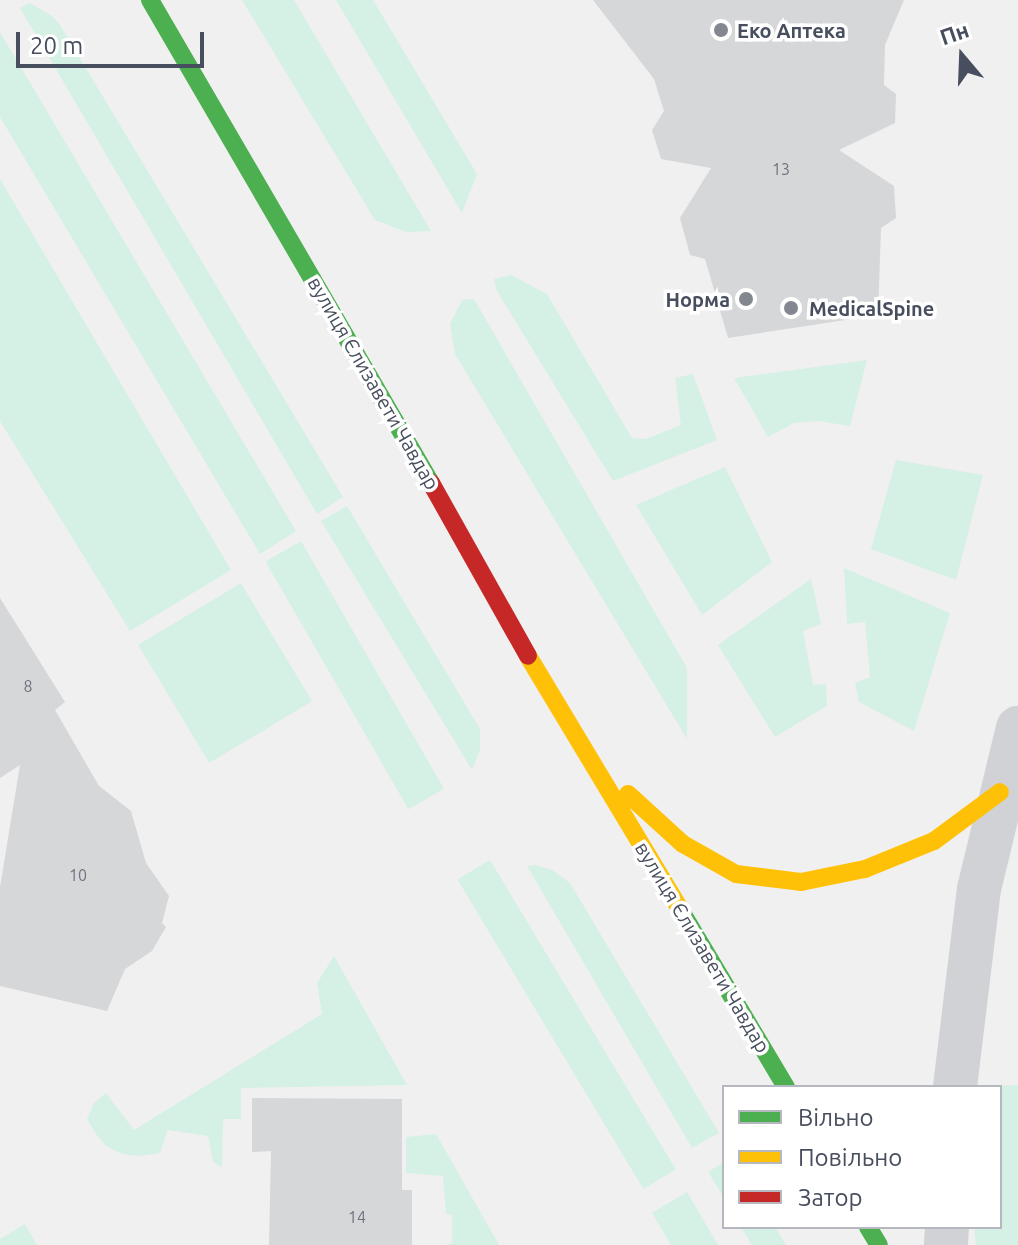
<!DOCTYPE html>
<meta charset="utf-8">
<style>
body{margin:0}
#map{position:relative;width:1018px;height:1245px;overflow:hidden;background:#f1f0f0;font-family:Ubuntu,sans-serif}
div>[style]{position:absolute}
.green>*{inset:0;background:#d5f0e5;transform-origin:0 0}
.building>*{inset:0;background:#d6d7d9}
.street>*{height:44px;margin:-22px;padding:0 22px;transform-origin:22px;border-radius:22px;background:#d1d2d6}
.fast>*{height:18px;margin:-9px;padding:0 9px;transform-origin:9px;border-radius:9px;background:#4caf50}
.slow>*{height:18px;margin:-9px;padding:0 9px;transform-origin:9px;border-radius:9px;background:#ffc107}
.jam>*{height:18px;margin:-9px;padding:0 9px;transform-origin:9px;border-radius:9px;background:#c62828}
.dots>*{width:22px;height:22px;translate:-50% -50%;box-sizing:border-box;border:4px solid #fff;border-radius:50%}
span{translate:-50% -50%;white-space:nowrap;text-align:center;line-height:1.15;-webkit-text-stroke:7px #fff;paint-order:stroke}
.number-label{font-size:16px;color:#6d727e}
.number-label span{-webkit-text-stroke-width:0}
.poi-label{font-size:20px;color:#474e5d;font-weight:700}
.left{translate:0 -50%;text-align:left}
.right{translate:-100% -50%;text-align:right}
.street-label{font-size:20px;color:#474e5d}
.legend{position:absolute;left:722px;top:1085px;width:280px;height:144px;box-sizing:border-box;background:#fff;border:2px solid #b5b8be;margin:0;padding:10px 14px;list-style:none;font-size:24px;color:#474e5d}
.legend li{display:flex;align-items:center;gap:16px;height:40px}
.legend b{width:40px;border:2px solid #b5b8be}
.north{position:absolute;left:922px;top:16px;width:80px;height:80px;-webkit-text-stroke:6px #fff;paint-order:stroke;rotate:341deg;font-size:22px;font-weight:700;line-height:32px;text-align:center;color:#474e5d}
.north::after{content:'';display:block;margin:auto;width:28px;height:36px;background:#474e5d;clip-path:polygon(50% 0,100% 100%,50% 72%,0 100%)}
.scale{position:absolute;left:16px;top:32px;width:188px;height:36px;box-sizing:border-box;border:4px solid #474e5d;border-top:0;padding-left:10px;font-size:24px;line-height:28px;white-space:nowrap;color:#474e5d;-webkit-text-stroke:6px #fff;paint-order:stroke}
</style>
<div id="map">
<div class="green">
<div style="clip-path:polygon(242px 0,294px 0,431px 231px,406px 232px,375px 220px)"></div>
<div style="clip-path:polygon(336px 0,373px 0,477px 174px,462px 213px)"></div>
<div style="clip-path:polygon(30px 3px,52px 16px,60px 25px,343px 497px,317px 514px,20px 8px)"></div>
<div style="clip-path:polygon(0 32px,296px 531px,260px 554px,0 117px)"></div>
<div style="clip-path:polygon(0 179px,231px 570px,130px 631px,0 421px)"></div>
<div style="clip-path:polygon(511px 275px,547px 294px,632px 438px,646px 439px,681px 425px,675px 378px,693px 374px,717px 440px,613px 481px,497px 291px,494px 279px)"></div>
<div style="clip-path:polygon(474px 299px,687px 668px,687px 739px,455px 354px,450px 324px,462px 300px)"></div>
<div style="clip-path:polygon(867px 360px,850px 426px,818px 421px,794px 423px,768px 437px,734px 378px)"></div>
<div style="clip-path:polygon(896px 460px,983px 475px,956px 580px,871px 549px)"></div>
<div style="clip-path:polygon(725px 467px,772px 562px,702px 615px,636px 505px)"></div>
<div style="clip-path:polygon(347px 506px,480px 729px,480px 750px,472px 770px,321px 521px)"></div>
<div style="left:301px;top:541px;width:286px;height:41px;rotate:60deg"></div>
<div style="clip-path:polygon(844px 568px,950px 613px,914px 731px,859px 702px,855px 683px,870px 677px,865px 622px,847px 624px)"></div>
<div style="clip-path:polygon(811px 579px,821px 624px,803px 631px,813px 685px,826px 684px,827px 706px,775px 737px,718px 645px)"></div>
<div style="left:241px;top:583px;width:138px;height:120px;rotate:59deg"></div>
<div style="left:490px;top:860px;width:361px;height:38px;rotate:59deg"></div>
<div style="clip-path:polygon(535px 865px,552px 870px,570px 883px,719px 1133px,692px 1148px,527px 866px)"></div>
<div style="clip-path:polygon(334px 956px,407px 1085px,241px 1088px,241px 1119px,223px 1119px,222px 1167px,213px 1162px,208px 1136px,168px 1130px,160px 1153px,139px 1156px,122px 1154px,106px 1146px,96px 1134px,87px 1119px,94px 1103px,106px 1093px,134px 1130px,322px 1014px,317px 983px)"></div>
<div style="clip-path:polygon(1018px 1085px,1018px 1245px,976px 1245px,974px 1227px,1000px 1227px,1000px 1087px,977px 1086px)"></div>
<div style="clip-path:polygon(436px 1134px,499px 1245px,447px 1245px,452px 1243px,452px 1215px,446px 1214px,443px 1176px,406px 1173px,406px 1137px)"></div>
<div style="clip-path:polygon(724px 1162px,724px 1198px,708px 1172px)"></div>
<div style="clip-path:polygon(687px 1192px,718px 1245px,671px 1245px,652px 1213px)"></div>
<div style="clip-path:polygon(25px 1224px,37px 1245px,0 1245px,0 1239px)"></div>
<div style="clip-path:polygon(741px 1227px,775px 1227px,786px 1245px,752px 1245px)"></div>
</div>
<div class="building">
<div style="clip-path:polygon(593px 0,904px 0,885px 45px,884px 85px,896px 94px,895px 123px,839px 150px,894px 186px,896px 218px,881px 228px,878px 315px,728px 338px,705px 259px,690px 255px,680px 218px,711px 168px,661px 159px,652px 130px,664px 111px,654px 79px)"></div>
<div style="clip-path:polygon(0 598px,65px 702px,55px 710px,99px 786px,131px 811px,146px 863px,169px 896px,162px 923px,166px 927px,152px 951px,125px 969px,107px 1011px,0 986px,0 887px,20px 765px,0 778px)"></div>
<div style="clip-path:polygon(252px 1098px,402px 1099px,402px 1190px,412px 1190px,412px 1245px,269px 1245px,271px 1151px,252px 1152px)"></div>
</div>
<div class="street">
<div style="left:955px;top:1087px;width:199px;rotate:-83.1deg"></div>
<div style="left:979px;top:889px;width:166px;rotate:-76.4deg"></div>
<div style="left:946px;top:1245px;width:18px;rotate:-87deg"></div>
</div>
<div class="fast">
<div style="left:150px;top:0;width:559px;rotate:59.81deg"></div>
<div style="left:681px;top:911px;width:205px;rotate:59.2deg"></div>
<div style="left:868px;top:1227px;width:21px;rotate:59deg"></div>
</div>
<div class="slow">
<div style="left:528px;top:656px;width:297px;rotate:59deg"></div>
<div style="left:628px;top:794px;width:74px;rotate:42.3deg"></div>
<div style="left:683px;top:844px;width:61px;rotate:29.5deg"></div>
<div style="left:736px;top:874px;width:65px;rotate:7deg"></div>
<div style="left:801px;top:882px;width:65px;rotate:-11.5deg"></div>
<div style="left:865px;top:869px;width:74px;rotate:-22.1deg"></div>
<div style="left:934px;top:841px;width:82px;rotate:-36.6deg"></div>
</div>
<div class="jam">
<div style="left:431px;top:483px;width:198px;rotate:60.7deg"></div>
</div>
<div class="dots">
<div style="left:721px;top:30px;background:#828790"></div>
<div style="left:746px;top:299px;background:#828790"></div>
<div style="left:791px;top:308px;background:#828790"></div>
</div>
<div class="number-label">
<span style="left:781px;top:169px">13</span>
<span style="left:28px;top:686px">8</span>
<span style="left:78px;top:875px">10</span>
<span style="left:357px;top:1217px">14</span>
</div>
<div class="poi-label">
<span class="left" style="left:737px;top:30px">Еко Аптека</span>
<span class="right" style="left:730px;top:299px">Норма</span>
<span class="left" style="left:809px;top:308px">MedicalSpine</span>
</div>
<div class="street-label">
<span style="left:374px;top:383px;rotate:60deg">вулиця Єлизавети Чавдар</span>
<span style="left:703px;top:947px;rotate:59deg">вулиця Єлизавети Чавдар</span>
</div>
<ul class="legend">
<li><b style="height:10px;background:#4caf50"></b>Вільно</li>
<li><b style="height:10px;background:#ffc107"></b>Повільно</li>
<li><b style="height:10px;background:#c62828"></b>Затор</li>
</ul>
<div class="north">Пн</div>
<div class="scale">20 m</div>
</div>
